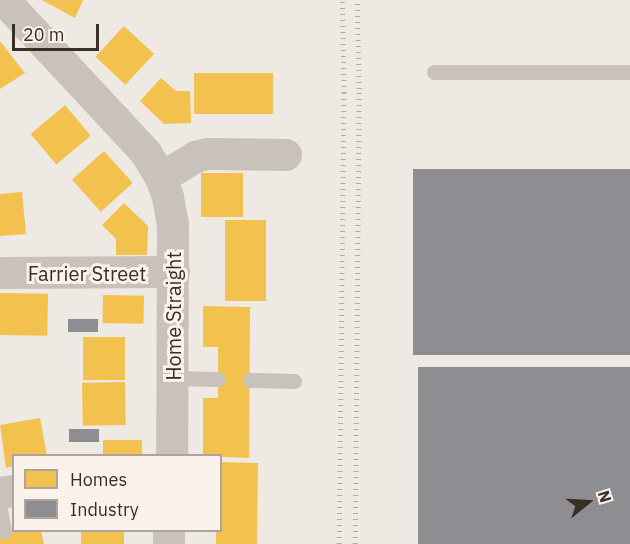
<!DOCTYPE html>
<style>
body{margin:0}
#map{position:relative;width:630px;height:544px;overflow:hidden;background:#efe9e3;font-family:"IBM Plex Sans",sans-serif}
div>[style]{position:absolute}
.homes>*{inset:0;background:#f2c14e;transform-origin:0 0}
.industry>*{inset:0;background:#8d8d92;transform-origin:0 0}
.lane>*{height:15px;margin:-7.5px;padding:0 7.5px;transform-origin:7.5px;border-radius:7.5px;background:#c8c1bc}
.street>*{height:32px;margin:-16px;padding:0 16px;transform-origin:16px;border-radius:16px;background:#c8c1bc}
.rail>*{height:4.5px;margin-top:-2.25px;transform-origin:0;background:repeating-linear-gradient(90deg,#b0aaa6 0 1.5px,transparent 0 6px)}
span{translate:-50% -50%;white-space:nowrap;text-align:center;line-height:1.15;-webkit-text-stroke:6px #fbf3eb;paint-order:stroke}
.street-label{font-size:20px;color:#3a2e29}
.legend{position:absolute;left:12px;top:454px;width:210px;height:78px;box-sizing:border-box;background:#fbf3eb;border:2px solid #aea49d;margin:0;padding:8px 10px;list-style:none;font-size:18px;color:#3a2e29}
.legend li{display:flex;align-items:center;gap:12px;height:30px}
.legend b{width:30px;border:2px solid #aea49d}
.north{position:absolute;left:558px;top:472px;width:60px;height:60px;-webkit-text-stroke:4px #fbf3eb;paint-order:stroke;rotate:72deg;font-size:16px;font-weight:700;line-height:24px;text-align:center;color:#3a2e29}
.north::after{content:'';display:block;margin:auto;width:21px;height:27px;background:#3a2e29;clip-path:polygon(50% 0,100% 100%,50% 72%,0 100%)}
.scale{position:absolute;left:12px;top:24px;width:87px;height:27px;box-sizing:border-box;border:3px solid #3a2e29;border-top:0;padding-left:8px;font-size:18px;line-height:21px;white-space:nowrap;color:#3a2e29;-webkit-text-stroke:4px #fbf3eb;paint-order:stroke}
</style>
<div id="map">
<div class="homes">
<div style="clip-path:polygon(42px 0,83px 0,75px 18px)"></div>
<div style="left:124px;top:26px;width:41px;height:42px;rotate:43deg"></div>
<div style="clip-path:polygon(0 41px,25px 73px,0 89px)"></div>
<div style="left:194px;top:73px;width:79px;height:41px"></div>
<div style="clip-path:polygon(161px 78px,176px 91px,190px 91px,191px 123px,164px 124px,140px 101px)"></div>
<div style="left:65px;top:105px;width:40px;height:45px;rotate:50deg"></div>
<div style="left:104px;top:151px;width:43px;height:43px;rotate:48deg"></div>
<div style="left:201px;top:173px;width:42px;height:44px"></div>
<div style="clip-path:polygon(22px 192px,26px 234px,0 236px,0 194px)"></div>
<div style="clip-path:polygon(124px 203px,148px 226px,147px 255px,116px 255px,116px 239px,102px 225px)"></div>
<div style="left:225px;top:220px;width:41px;height:81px"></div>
<div style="left:0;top:293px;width:48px;height:42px;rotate:1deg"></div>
<div style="left:103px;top:295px;width:41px;height:28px;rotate:1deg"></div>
<div style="clip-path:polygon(203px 306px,250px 307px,249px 458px,203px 456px,203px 398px,218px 398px,218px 347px,203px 347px)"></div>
<div style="left:125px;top:337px;width:43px;height:42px;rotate:90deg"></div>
<div style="left:125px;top:382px;width:43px;height:43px;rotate:89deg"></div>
<div style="clip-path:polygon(40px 418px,47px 456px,14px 456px,14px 466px,6px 468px,0 425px)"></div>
<div style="left:103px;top:440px;width:39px;height:16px"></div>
<div style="clip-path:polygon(220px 462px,258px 463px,257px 544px,216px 544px,216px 531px,220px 531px)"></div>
<div style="clip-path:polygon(14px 531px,41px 531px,44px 544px,0 544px,0 533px)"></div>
<div style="left:81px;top:531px;width:43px;height:13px"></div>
</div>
<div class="industry">
<div style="left:413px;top:169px;width:217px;height:186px"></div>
<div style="left:98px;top:319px;width:13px;height:30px;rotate:90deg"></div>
<div style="left:630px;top:367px;width:177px;height:212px;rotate:90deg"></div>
<div style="left:69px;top:429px;width:30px;height:13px"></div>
</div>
<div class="lane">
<div style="left:434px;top:72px;width:196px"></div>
<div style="left:172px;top:378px;width:46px;rotate:1.2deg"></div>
<div style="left:250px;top:380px;width:44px;rotate:1.3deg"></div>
<div style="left:0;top:509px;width:23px;rotate:80deg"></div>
</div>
<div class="street">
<div style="left:4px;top:0;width:209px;rotate:47.1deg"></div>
<div style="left:146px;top:153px;width:29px;rotate:59deg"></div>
<div style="left:161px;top:178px;width:20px;rotate:70deg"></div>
<div style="left:168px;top:197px;width:27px;rotate:80deg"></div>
<div style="left:173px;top:224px;width:232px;rotate:90.2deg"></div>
<div style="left:161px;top:178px;width:41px;rotate:-31deg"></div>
<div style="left:196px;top:157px;width:12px;rotate:-14deg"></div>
<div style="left:208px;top:154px;width:78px;rotate:0.7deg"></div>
<div style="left:0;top:273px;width:174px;rotate:-0.3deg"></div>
<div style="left:0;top:493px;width:14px;rotate:-8deg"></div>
<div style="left:169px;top:544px;width:14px;rotate:-90deg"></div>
</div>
<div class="rail">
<div style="left:339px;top:544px;width:451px;rotate:-89.4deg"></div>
<div style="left:344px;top:93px;width:93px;rotate:-91.2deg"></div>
<div style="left:355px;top:544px;width:455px;rotate:-89.5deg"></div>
<div style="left:359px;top:89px;width:89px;rotate:-91.3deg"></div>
</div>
<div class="street-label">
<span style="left:87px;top:273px">Farrier Street</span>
<span style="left:173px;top:316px;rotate:-90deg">Home Straight</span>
</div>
<ul class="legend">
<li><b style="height:16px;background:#f2c14e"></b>Homes</li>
<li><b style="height:16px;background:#8d8d92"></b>Industry</li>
</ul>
<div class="north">N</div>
<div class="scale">20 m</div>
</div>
